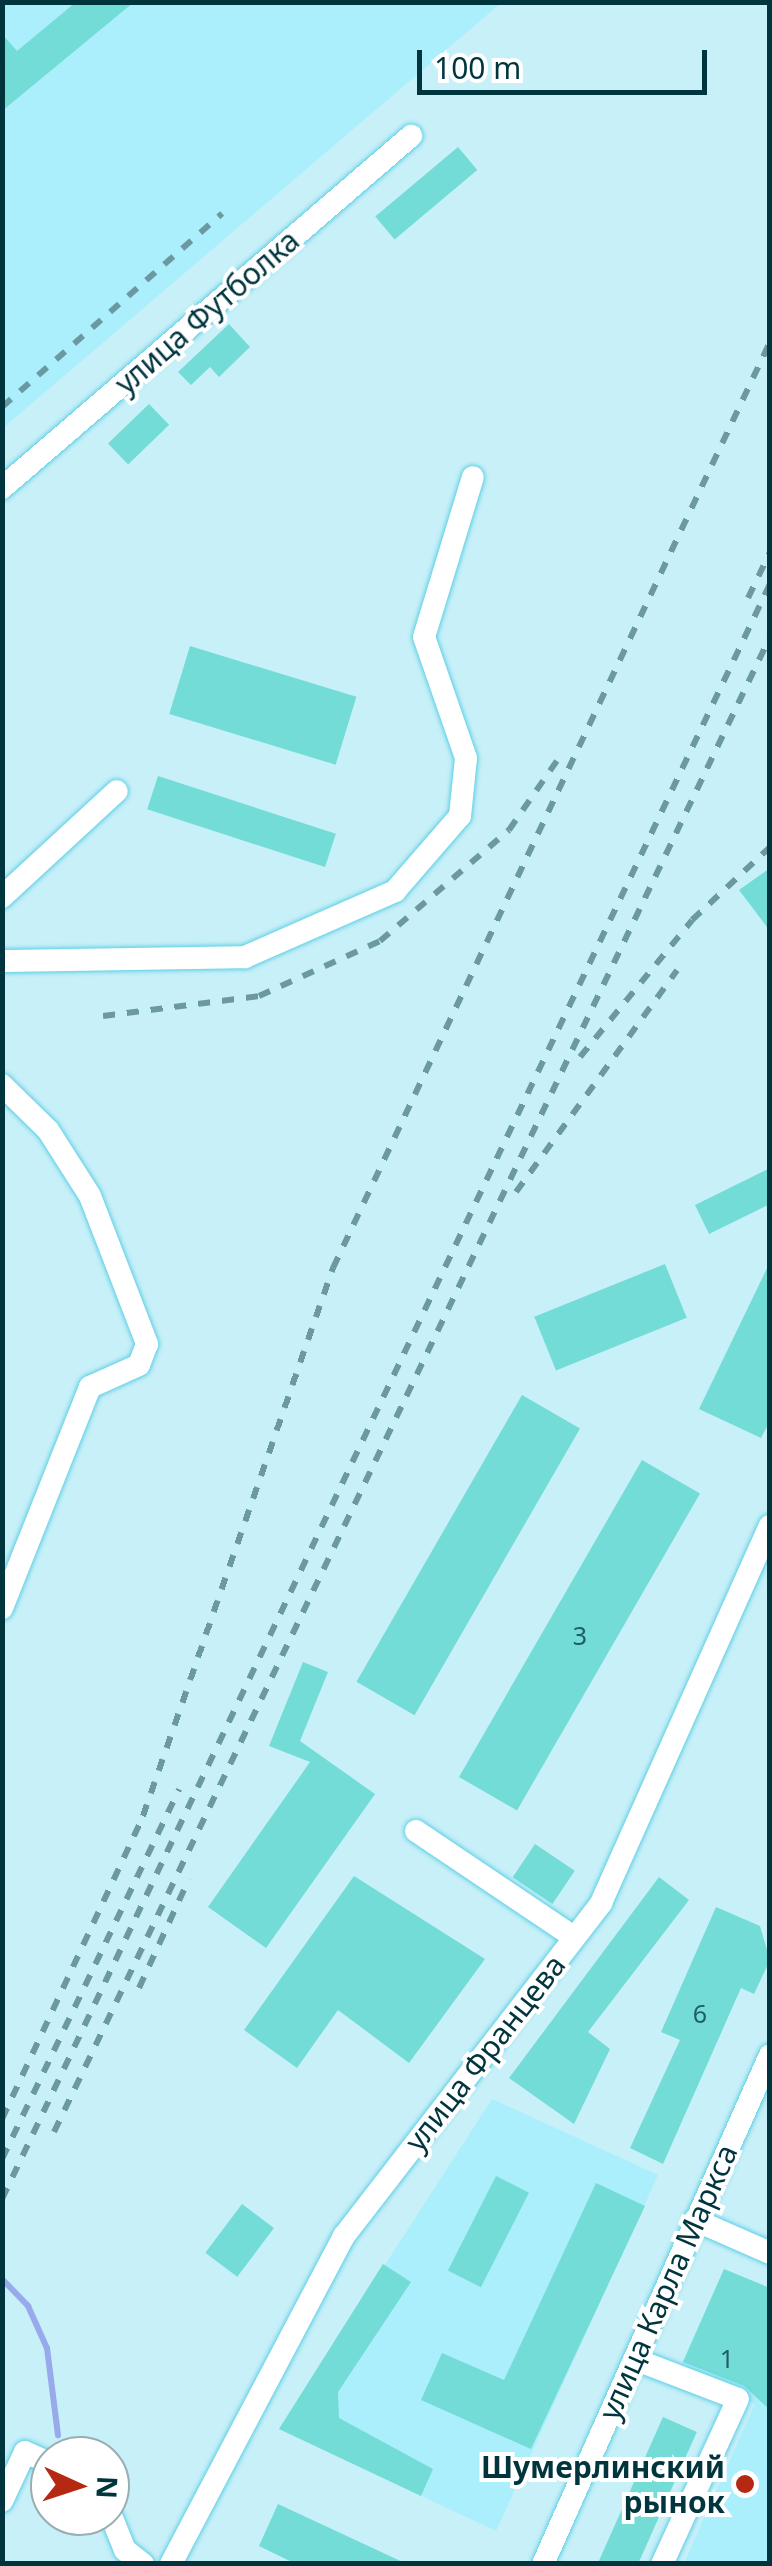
<!DOCTYPE html>
<meta charset="utf-8">
<style>
body{margin:0}
#map{position:relative;width:772px;height:2566px;overflow:hidden;background:#c8f0f8;font-family:"Noto Sans",sans-serif}
div>[style]{position:absolute}
.built>*{inset:0;background:#abeefc}
.stream>*{height:6px;margin:-3px;padding:0 3px;transform-origin:3px;border-radius:3px;background:#97aaeb}
.building>*{inset:0;background:#74dcd7;transform-origin:0 0}
.roads{filter:drop-shadow(0 0 2px #5ecfe5) drop-shadow(0 0 2px #5ecfe5)}
.minor>*{height:22px;margin:-11px;padding:0 11px;transform-origin:11px;border-radius:11px;background:#fff}
.rail>*{height:6px;margin-top:-3px;transform-origin:0;background:repeating-linear-gradient(90deg,#6b99a1 0 12px,transparent 0 24px)}
.dots>*{width:28px;height:28px;translate:-50% -50%;box-sizing:border-box;border:5px solid #fff;border-radius:50%}
span{translate:-50% -50%;white-space:nowrap;text-align:center;line-height:1.15;-webkit-text-stroke:8px #fff;paint-order:stroke}
.number-label{font-size:25px;color:#1d5f64}
.number-label span{-webkit-text-stroke-width:0}
.street-label{font-size:30px;color:#00353e}
.poi-label{font-size:30px;color:#00353e;font-weight:700}
.right{translate:-100% -50%;text-align:right}
.frame{position:absolute;inset:0;border:5px solid #00353e;pointer-events:none}
.north{position:absolute;left:30px;top:2436px;width:100px;height:100px;box-sizing:border-box;background:#fff;border:2px solid #99aeb2;border-radius:50%;rotate:93deg;font-size:28px;font-weight:700;line-height:40px;text-align:center;color:#00353e}
.north::after{content:'';display:block;margin:auto;width:35px;height:45px;background:#b52812;clip-path:polygon(50% 0,100% 100%,50% 72%,0 100%)}
.scale{position:absolute;left:417px;top:50px;width:290px;height:45px;box-sizing:border-box;border:5px solid #00353e;border-top:0;padding-left:12px;font-size:30px;line-height:35px;white-space:nowrap;color:#00353e;-webkit-text-stroke:8px #fff;paint-order:stroke}
</style>
<div id="map">
<div class="built">
<div style="clip-path:polygon(3px 3px,501px 3px,3px 428px)"></div>
<div style="clip-path:polygon(492px 2099px,658px 2175px,496px 2531px,279px 2429px)"></div>
<div style="clip-path:polygon(724px 2269px,769px 2288px,769px 2563px,684px 2563px,755px 2404px,678px 2372px)"></div>
</div>
<div class="stream">
<div style="left:4px;top:2281px;width:35px;rotate:46deg"></div>
<div style="left:28px;top:2306px;width:46px;rotate:65.7deg"></div>
<div style="left:47px;top:2348px;width:88px;rotate:82.8deg"></div>
</div>
<div class="building">
<div style="clip-path:polygon(76px 2px,134px 2px,2px 111px,2px 34px,17px 51px)"></div>
<div style="left:458px;top:147px;width:30px;height:108px;rotate:50deg"></div>
<div style="clip-path:polygon(229px 324px,250px 347px,219px 377px,210px 367px,191px 385px,178px 372px)"></div>
<div style="left:149px;top:404px;width:29px;height:57px;rotate:46deg"></div>
<div style="left:190px;top:646px;width:174px;height:71px;rotate:17deg"></div>
<div style="left:158px;top:776px;width:187px;height:35px;rotate:18deg"></div>
<div style="clip-path:polygon(770px 868px,770px 931px,739px 890px)"></div>
<div style="clip-path:polygon(770px 1168px,770px 1204px,709px 1234px,695px 1205px)"></div>
<div style="clip-path:polygon(770px 1262px,770px 1421px,761px 1438px,699px 1409px)"></div>
<div style="left:665px;top:1264px;width:58px;height:141px;rotate:68deg"></div>
<div style="left:522px;top:1395px;width:67px;height:331px;rotate:30deg"></div>
<div style="left:642px;top:1460px;width:67px;height:366px;rotate:30deg"></div>
<div style="clip-path:polygon(303px 1662px,328px 1672px,300px 1741px,375px 1794px,266px 1948px,208px 1907px,310px 1762px,269px 1746px)"></div>
<div style="left:535px;top:1844px;width:48px;height:40px;rotate:34deg"></div>
<div style="clip-path:polygon(354px 1876px,485px 1959px,409px 2063px,338px 2010px,297px 2068px,244px 2030px)"></div>
<div style="clip-path:polygon(659px 1877px,689px 1900px,588px 2032px,610px 2049px,574px 2124px,509px 2078px)"></div>
<div style="clip-path:polygon(716px 1907px,760px 1926px,770px 1960px,754px 1994px,741px 1988px,663px 2164px,630px 2148px,680px 2040px,661px 2032px)"></div>
<div style="left:496px;top:2176px;width:37px;height:106px;rotate:27deg"></div>
<div style="clip-path:polygon(596px 2183px,645px 2206px,531px 2449px,421px 2400px,442px 2353px,504px 2380px)"></div>
<div style="left:242px;top:2204px;width:40px;height:61px;rotate:37deg"></div>
<div style="clip-path:polygon(383px 2264px,411px 2282px,338px 2392px,339px 2418px,433px 2469px,421px 2496px,279px 2429px)"></div>
<div style="clip-path:polygon(724px 2269px,770px 2288px,770px 2410px,744px 2386px,683px 2362px)"></div>
<div style="left:663px;top:2417px;width:37px;height:162px;rotate:24deg"></div>
<div style="clip-path:polygon(278px 2504px,407px 2564px,296px 2564px,259px 2546px)"></div>
</div>
<div class="roads">
<div class="minor">
<div style="left:2px;top:488px;width:540px;rotate:-40.72deg"></div>
<div style="left:2px;top:897px;width:156px;rotate:-42.7deg"></div>
<div style="left:2px;top:961px;width:243px;rotate:-0.9deg"></div>
<div style="left:245px;top:957px;width:164px;rotate:-23.7deg"></div>
<div style="left:395px;top:891px;width:99px;rotate:-49.1deg"></div>
<div style="left:460px;top:816px;width:58px;rotate:-84.1deg"></div>
<div style="left:466px;top:758px;width:128px;rotate:-109.1deg"></div>
<div style="left:424px;top:637px;width:167px;rotate:-73deg"></div>
<div style="left:2px;top:1085px;width:64px;rotate:44.4deg"></div>
<div style="left:48px;top:1130px;width:78px;rotate:57.5deg"></div>
<div style="left:90px;top:1196px;width:159px;rotate:68.9deg"></div>
<div style="left:147px;top:1344px;width:22px;rotate:111deg"></div>
<div style="left:139px;top:1365px;width:54px;rotate:155.8deg"></div>
<div style="left:90px;top:1387px;width:238px;rotate:111.7deg"></div>
<div style="left:416px;top:1831px;width:190px;rotate:33.9deg"></div>
<div style="left:695px;top:2220px;width:82px;rotate:23.7deg"></div>
<div style="left:634px;top:2359px;width:111px;rotate:21deg"></div>
<div style="left:738px;top:2399px;width:182px;rotate:114.7deg"></div>
<div style="left:2px;top:2501px;width:54px;rotate:-64.9deg"></div>
<div style="left:25px;top:2452px;width:27px;rotate:24deg"></div>
<div style="left:110px;top:2513px;width:40px;rotate:68deg"></div>
<div style="left:125px;top:2550px;width:23px;rotate:38deg"></div>
<div style="left:171px;top:2564px;width:371px;rotate:-62.2deg"></div>
<div style="left:344px;top:2236px;width:421px;rotate:-52.3deg"></div>
<div style="left:601px;top:1903px;width:413px;rotate:-65.9deg"></div>
<div style="left:543px;top:2564px;width:557px;rotate:-65.96deg"></div>
</div>
</div>
<div class="rail">
<div style="left:2px;top:407px;width:293px;rotate:-41.3deg"></div>
<div style="left:748px;top:598px;width:51px;rotate:-64.4deg"></div>
<div style="left:103px;top:1016px;width:157px;rotate:-7.3deg"></div>
<div style="left:259px;top:996px;width:133px;rotate:-24.4deg"></div>
<div style="left:380px;top:941px;width:170px;rotate:-40.7deg"></div>
<div style="left:509px;top:830px;width:95px;rotate:-55.3deg"></div>
<div style="left:580px;top:1057px;width:177px;rotate:-50.7deg"></div>
<div style="left:692px;top:920px;width:107px;rotate:-43.1deg"></div>
<div style="left:516px;top:1192px;width:274px;rotate:-54deg"></div>
<div style="left:139px;top:1988px;width:120px;rotate:-65.4deg"></div>
<div style="left:2px;top:2119px;width:334px;rotate:-65deg"></div>
<div style="left:143px;top:1816px;width:580px;rotate:-70.88deg"></div>
<div style="left:333px;top:1268px;width:1024px;rotate:-64.74deg"></div>
<div style="left:54px;top:2132px;width:1658px;rotate:-64.41deg"></div>
<div style="left:2px;top:2159px;width:410px;rotate:-64.4deg"></div>
<div style="left:2px;top:2199px;width:1788px;rotate:-64.57deg"></div>
</div>
<div class="dots">
<div style="left:745px;top:2484px;background:#b52812"></div>
</div>
<div class="number-label">
<span style="left:580px;top:1635px">3</span>
<span style="left:700px;top:2013px">6</span>
<span style="left:727px;top:2358px">1</span>
</div>
<div class="street-label">
<span style="left:207px;top:312px;rotate:-41deg">улица Футболка</span>
<span style="left:485px;top:2053px;rotate:-52deg">улица Францева</span>
<span style="left:668px;top:2282px;rotate:-66deg">улица Карла Маркса</span>
</div>
<div class="poi-label">
<span class="right" style="left:725px;top:2484px">Шумерлинский<br>рынок</span>
</div>
<div class="frame"></div>
<div class="north">N</div>
<div class="scale">100 m</div>
</div>
